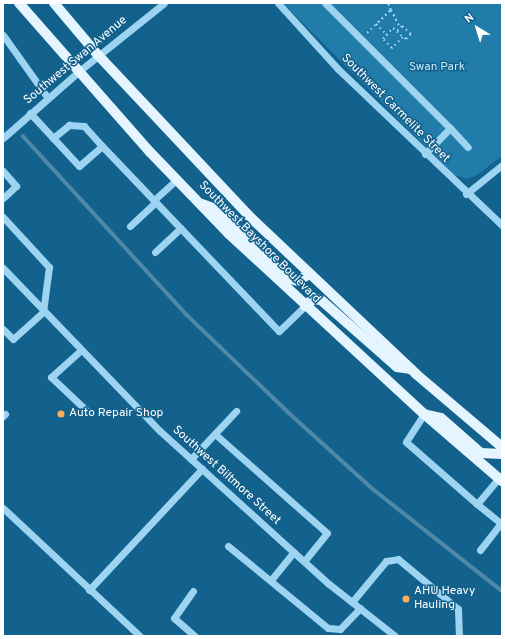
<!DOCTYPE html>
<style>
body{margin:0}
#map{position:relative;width:505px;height:639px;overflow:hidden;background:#13628d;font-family:Overpass,sans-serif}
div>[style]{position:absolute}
.green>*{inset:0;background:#227caa}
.stream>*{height:3.5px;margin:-1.75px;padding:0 1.75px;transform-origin:1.75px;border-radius:1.75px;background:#5089a8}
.path>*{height:2px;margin-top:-1px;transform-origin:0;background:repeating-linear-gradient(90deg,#9cd4f1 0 2px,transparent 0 5px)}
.minor>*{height:7px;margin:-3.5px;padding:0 3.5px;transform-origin:3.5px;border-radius:3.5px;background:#9cd4f1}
.major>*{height:10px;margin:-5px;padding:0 5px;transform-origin:5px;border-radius:5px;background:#e5f5ff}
.dots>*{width:11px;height:11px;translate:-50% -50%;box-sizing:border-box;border:2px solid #13628d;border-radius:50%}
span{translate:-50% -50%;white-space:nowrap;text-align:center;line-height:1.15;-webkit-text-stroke:3px #13628d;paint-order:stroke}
.street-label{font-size:12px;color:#fff}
.park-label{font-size:12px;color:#c2e9fc}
.poi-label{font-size:12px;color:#fff}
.left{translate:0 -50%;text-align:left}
.frame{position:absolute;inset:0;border:4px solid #fff;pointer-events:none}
.north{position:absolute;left:457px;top:8px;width:40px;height:40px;-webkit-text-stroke:3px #13628d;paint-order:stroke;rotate:322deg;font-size:11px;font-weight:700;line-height:16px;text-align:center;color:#fff}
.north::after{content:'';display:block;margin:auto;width:14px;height:18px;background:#fff;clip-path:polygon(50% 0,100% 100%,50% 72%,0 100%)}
</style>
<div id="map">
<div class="green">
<div style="clip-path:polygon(283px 3px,502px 3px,502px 156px,477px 175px,467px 179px,454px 175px)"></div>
</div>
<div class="stream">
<div style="left:23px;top:136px;width:243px;rotate:47.5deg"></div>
<div style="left:187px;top:315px;width:139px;rotate:43.8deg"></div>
<div style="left:287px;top:411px;width:116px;rotate:42.2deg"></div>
<div style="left:373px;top:489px;width:164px;rotate:38.3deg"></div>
</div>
<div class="path">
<div style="left:391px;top:10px;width:20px;rotate:63deg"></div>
<div style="left:376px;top:24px;width:16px;rotate:45deg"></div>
<div style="left:393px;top:28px;width:13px;rotate:42deg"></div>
<div style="left:403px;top:37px;width:16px;rotate:135deg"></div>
<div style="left:392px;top:48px;width:13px;rotate:-135deg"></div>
<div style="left:383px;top:39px;width:15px;rotate:-48deg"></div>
<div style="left:397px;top:31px;width:7px;rotate:-45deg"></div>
<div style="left:402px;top:26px;width:12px;rotate:42deg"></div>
<div style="left:411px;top:34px;width:7px;rotate:135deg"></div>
<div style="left:406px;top:39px;width:4px;rotate:-146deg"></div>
<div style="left:367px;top:33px;width:33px;rotate:-44deg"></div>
<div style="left:391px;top:10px;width:8px;rotate:-113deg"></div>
</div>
<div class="minor">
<div style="left:278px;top:3px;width:89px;rotate:47.7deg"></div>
<div style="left:338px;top:69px;width:226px;rotate:43.6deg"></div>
<div style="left:325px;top:3px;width:177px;rotate:45deg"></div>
<div style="left:450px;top:128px;width:36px;rotate:134deg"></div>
<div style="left:3px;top:35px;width:77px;rotate:54.5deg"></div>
<div style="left:30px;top:113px;width:72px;rotate:47.2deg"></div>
<div style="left:79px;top:166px;width:30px;rotate:-41deg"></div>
<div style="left:102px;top:146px;width:256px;rotate:46.3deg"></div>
<div style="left:279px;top:331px;width:36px;rotate:-44deg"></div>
<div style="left:450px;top:128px;width:26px;rotate:47deg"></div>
<div style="left:3px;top:138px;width:100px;rotate:-41.3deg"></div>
<div style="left:78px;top:72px;width:110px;rotate:-38.7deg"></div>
<div style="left:53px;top:138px;width:21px;rotate:-39deg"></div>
<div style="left:69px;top:125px;width:15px;rotate:4deg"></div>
<div style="left:84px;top:126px;width:27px;rotate:48deg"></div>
<div style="left:3px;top:171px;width:20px;rotate:49deg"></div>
<div style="left:16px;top:186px;width:18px;rotate:137deg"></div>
<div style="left:466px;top:194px;width:46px;rotate:-38.9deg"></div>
<div style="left:154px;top:200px;width:31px;rotate:-42deg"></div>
<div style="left:3px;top:217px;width:68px;rotate:47.4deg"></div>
<div style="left:49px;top:267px;width:45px;rotate:97.6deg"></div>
<div style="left:43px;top:312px;width:40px;rotate:138deg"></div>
<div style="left:13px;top:339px;width:14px;rotate:-135deg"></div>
<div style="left:130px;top:226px;width:35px;rotate:-43deg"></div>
<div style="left:155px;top:252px;width:35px;rotate:-43deg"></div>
<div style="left:3px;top:268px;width:226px;rotate:46.1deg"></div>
<div style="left:160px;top:431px;width:228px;rotate:42.2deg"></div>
<div style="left:329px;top:584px;width:84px;rotate:38.2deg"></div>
<div style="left:80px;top:351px;width:39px;rotate:138deg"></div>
<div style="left:51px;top:377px;width:50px;rotate:43.4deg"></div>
<div style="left:424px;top:414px;width:33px;rotate:123deg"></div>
<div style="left:406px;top:442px;width:94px;rotate:41.1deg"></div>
<div style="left:477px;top:504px;width:34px;rotate:-50deg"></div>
<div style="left:3px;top:416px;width:3px;rotate:-45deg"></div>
<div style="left:215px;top:434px;width:149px;rotate:41.5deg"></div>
<div style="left:327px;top:533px;width:36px;rotate:129deg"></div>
<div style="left:191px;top:459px;width:66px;rotate:-46.8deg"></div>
<div style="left:477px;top:504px;width:32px;rotate:39deg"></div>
<div style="left:3px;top:508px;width:187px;rotate:43.1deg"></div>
<div style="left:228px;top:546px;width:129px;rotate:39.4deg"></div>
<div style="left:328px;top:628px;width:12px;rotate:5deg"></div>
<div style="left:340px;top:629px;width:29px;rotate:-46deg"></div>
<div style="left:480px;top:550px;width:34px;rotate:-52deg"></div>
<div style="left:271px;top:580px;width:36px;rotate:-51deg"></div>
<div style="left:89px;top:590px;width:166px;rotate:-47deg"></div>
<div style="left:193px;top:591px;width:33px;rotate:125deg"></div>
<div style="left:174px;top:618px;width:28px;rotate:41deg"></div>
<div style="left:352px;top:602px;width:53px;rotate:-50.3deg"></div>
<div style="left:386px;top:561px;width:12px;rotate:-9deg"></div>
<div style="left:398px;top:559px;width:78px;rotate:39.8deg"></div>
<div style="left:458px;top:609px;width:27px;rotate:88deg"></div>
</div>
<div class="major">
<div style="left:19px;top:3px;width:198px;rotate:48.7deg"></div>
<div style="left:150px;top:152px;width:114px;rotate:46.1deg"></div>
<div style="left:229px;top:234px;width:265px;rotate:42.7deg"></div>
<div style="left:424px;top:414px;width:103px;rotate:40.7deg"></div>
<div style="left:54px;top:3px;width:68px;rotate:49.8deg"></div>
<div style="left:98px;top:55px;width:219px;rotate:46.8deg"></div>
<div style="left:248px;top:215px;width:231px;rotate:43.4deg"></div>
<div style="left:416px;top:374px;width:113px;rotate:40.3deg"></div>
<div style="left:202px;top:204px;width:15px;rotate:20deg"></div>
<div style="left:216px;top:209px;width:99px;rotate:44.2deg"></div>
<div style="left:287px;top:278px;width:11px;rotate:15deg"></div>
<div style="left:298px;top:281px;width:13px;rotate:-32deg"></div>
<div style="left:305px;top:306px;width:11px;rotate:-41deg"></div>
<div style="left:313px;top:299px;width:8px;rotate:7deg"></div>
<div style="left:321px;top:300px;width:101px;rotate:41.4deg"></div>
<div style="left:397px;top:367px;width:14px;rotate:8deg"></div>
<div style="left:424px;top:414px;width:17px;rotate:13deg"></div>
<div style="left:441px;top:418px;width:53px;rotate:41.2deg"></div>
<div style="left:481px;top:453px;width:21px;rotate:3deg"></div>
</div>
<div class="dots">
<div style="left:61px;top:414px;background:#ffad5b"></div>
<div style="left:406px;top:599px;background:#ffad5b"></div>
</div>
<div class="street-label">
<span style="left:76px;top:61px;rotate:-40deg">Southwest Swan Avenue</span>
<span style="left:395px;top:109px;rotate:45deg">Southwest Carmelite Street</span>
<span style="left:259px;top:243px;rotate:45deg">Southwest Bayshore Boulevard</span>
<span style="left:226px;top:476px;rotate:42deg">Southwest Biltmore Street</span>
</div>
<div class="park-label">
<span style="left:437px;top:68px">Swan Park</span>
</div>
<div class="poi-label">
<span class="left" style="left:69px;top:414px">Auto Repair Shop</span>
<span class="left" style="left:414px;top:599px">AHU Heavy<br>Hauling</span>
</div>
<div class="frame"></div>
<div class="north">N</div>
</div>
